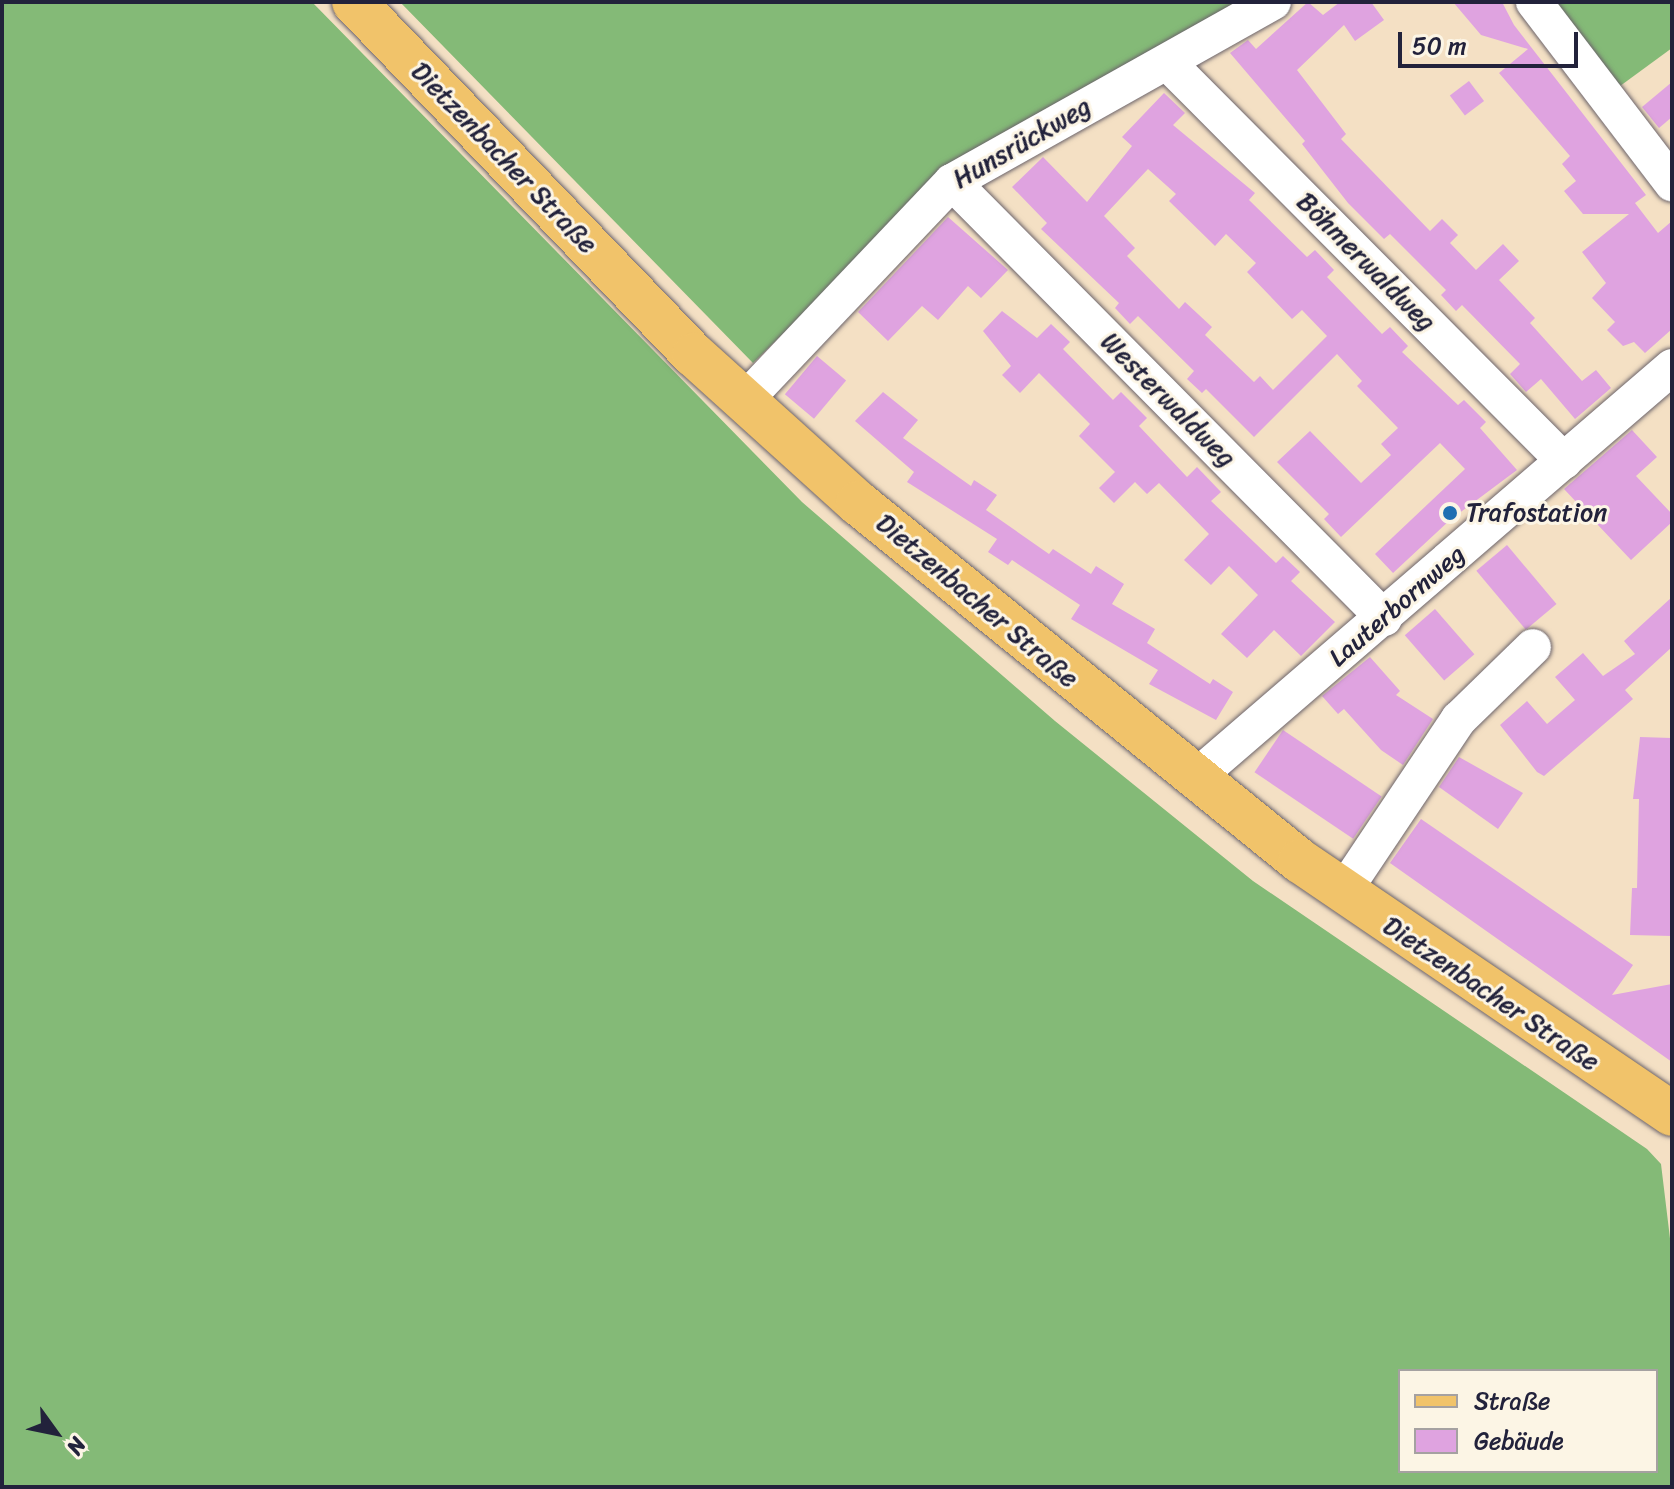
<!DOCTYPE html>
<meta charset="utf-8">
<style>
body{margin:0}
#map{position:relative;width:1674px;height:1489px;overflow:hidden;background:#f4e0c4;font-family:Sriracha,sans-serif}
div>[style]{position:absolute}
.forest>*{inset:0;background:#84ba77}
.building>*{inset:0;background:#dfa3e0;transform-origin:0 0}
.roads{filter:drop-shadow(0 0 2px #6c646b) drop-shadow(0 0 2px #6c646b)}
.minor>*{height:36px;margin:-18px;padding:0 18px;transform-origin:18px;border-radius:18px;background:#fff}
.major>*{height:44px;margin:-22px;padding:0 22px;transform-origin:22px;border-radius:22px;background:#f1c36a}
.dots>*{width:22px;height:22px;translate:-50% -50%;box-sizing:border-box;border:4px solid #fcf5e5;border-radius:50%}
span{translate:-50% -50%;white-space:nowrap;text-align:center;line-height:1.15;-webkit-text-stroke:6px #fcf5e5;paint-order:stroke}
.street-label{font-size:26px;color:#22223b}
.poi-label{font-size:26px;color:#22223b}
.left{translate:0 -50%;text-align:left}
.frame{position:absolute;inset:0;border:4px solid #22223b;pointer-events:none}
.legend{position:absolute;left:1398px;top:1369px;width:260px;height:104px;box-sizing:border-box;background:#fcf5e5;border:2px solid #a5a1a1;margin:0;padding:10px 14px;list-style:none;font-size:24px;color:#22223b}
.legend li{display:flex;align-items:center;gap:16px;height:40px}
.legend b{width:40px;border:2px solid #a5a1a1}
.north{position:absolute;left:16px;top:1393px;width:80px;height:80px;-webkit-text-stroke:6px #fcf5e5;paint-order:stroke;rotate:123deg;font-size:22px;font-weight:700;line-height:32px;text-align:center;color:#22223b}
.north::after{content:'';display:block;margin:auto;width:28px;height:36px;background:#22223b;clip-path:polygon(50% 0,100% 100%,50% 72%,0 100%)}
.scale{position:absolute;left:1398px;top:32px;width:180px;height:36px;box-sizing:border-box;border:4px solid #22223b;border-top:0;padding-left:10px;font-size:24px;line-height:28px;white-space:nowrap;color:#22223b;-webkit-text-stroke:6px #fcf5e5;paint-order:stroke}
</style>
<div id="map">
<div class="forest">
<div style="clip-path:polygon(evenodd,2px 2px,312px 2px,802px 502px,1055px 721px,1253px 881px,1647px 1149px,1661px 1164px,1672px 1255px,1672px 1487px,2px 1487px,2px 2px,1400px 1371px,1656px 1371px,1656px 1471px,1400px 1471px,1400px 1371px)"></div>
<div style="clip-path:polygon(400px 2px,1240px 2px,825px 292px,753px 363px)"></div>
<div style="clip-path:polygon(1547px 2px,1672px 2px,1672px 48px,1616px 89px)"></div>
</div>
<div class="building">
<div style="clip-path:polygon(1308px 2px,1323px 15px,1340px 2px,1371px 2px,1384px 20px,1355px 41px,1344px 25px,1297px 70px,1346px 134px,1341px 139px,1430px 231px,1442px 219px,1458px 235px,1450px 243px,1476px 270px,1503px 244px,1519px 261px,1499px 280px,1535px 318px,1530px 323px,1582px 381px,1596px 370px,1611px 388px,1575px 419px,1541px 379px,1526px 392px,1510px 374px,1520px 364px,1462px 305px,1456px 311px,1441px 295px,1446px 290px,1390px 234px,1384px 239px,1348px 203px,1302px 144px,1305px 141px,1230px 53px,1248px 40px,1256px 49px)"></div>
<div style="clip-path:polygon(1453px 2px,1502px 2px,1514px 25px,1646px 195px,1635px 203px,1658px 233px,1672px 221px,1672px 329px,1645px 353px,1634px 342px,1623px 346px,1607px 330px,1615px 322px,1592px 298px,1606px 283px,1582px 252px,1629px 214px,1583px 214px,1564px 191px,1576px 181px,1562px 164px,1570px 156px,1499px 73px,1528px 49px,1481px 35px)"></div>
<div style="left:1469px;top:81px;width:25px;height:24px;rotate:53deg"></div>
<div style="clip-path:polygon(1672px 82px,1672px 117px,1659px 128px,1642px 107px)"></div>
<div style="clip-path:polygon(evenodd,1164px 93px,1185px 113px,1173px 125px,1255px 193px,1249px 200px,1307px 257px,1315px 250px,1334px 270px,1327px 277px,1382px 334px,1390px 327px,1408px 346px,1402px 352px,1458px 405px,1464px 400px,1486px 422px,1480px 428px,1517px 470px,1450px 520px,1393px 573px,1375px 554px,1465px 469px,1440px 443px,1341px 537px,1324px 519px,1329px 514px,1277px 462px,1310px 431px,1361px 483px,1391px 455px,1381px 444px,1398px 428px,1357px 386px,1362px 381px,1337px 354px,1254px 437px,1206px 389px,1202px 393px,1187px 379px,1194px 371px,1138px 316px,1130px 324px,1115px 308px,1119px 303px,1041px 229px,1047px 223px,1012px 187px,1043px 157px,1087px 202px,1132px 146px,1122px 137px,1164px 93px,1148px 169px,1176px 194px,1169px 201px,1215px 246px,1226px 234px,1256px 263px,1247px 272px,1292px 319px,1302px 310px,1327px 336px,1273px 390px,1260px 376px,1254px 382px,1205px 335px,1212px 327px,1185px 302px,1179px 309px,1127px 256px,1135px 248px,1104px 216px,1148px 169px)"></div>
<div style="clip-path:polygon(948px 217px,1008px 270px,981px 298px,968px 286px,938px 320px,922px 306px,888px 341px,858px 312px)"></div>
<div style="clip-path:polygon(1002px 311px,1037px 338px,1051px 324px,1070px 342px,1063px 349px,1113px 400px,1121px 392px,1147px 418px,1139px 426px,1187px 477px,1197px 467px,1221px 492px,1211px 501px,1276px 563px,1283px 556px,1300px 572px,1291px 581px,1335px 622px,1301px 656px,1274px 630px,1247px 658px,1221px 634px,1258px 595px,1229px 566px,1211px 585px,1184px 560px,1209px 534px,1159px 483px,1147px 494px,1135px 482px,1114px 503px,1099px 488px,1115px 472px,1079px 436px,1090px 424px,1039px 373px,1020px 393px,1002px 375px,1011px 366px,983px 331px)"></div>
<div style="left:817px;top:356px;width:38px;height:50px;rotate:40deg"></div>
<div style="clip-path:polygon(883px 392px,918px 420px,903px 438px,971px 486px,974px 480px,997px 495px,986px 510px,1049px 554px,1053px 549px,1091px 574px,1096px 566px,1124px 584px,1112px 604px,1155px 629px,1147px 643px,1210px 684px,1213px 679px,1233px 692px,1216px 720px,1149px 684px,1158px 670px,1071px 619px,1080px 605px,1012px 560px,1008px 565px,988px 552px,997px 539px,907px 482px,914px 472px,855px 421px)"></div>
<div style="clip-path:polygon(1632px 430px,1657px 457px,1636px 476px,1672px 514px,1672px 522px,1631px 560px,1564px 489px)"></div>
<div style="left:1507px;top:545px;width:77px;height:40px;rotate:50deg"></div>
<div style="clip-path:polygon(1672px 597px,1672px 647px,1625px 690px,1633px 699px,1544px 776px,1537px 772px,1500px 725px,1527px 701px,1547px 724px,1575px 700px,1555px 677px,1583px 653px,1603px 676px,1635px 654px,1624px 641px)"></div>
<div style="left:1435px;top:609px;width:60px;height:40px;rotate:49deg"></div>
<div style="clip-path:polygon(1370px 657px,1400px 691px,1396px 695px,1433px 719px,1403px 765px,1381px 750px,1344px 709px,1338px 714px,1322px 696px)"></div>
<div style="left:1283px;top:730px;width:119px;height:51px;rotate:34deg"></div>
<div style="clip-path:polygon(1640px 737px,1672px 738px,1672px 936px,1630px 935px,1632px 888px,1637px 888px,1639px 799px,1633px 799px)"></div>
<div style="clip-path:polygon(1459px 757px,1523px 793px,1498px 829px,1439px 787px)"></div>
<div style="clip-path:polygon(1421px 819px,1633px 965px,1612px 995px,1672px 984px,1672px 1062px,1390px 863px)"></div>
</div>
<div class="roads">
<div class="minor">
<div style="left:1534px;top:2px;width:228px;rotate:52.7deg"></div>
<div style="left:1167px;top:62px;width:563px;rotate:45.14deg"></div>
<div style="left:952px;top:182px;width:614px;rotate:45.26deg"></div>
<div style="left:743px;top:402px;width:303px;rotate:-46.5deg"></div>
<div style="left:952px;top:182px;width:368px;rotate:-29.3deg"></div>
<div style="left:1194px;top:779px;width:631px;rotate:-40.76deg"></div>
<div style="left:1343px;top:892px;width:208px;rotate:-56.2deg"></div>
<div style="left:1459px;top:719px;width:103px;rotate:-44.2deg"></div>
</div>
<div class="major">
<div style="left:354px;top:2px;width:490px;rotate:46.1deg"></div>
<div style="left:694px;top:355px;width:221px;rotate:42.1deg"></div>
<div style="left:858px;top:503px;width:569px;rotate:39.01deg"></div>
<div style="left:1300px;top:861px;width:450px;rotate:34.2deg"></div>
</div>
</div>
<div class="dots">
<div style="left:1450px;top:513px;background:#1f6fb2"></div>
</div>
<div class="street-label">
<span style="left:1022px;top:143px;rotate:-30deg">Hunsrückweg</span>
<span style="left:504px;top:158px;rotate:46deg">Dietzenbacher Straße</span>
<span style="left:1366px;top:262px;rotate:45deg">Böhmerwaldweg</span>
<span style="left:1168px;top:400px;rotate:45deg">Westerwaldweg</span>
<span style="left:977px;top:601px;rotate:40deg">Dietzenbacher Straße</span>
<span style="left:1397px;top:606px;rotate:-41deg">Lauterbornweg</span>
<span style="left:1491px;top:994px;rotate:34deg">Dietzenbacher Straße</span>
</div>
<div class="poi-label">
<span class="left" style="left:1466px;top:513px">Trafostation</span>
</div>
<div class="frame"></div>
<ul class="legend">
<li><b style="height:10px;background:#f1c36a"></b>Straße</li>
<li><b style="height:22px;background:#dfa3e0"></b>Gebäude</li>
</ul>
<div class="north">N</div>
<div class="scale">50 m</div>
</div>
